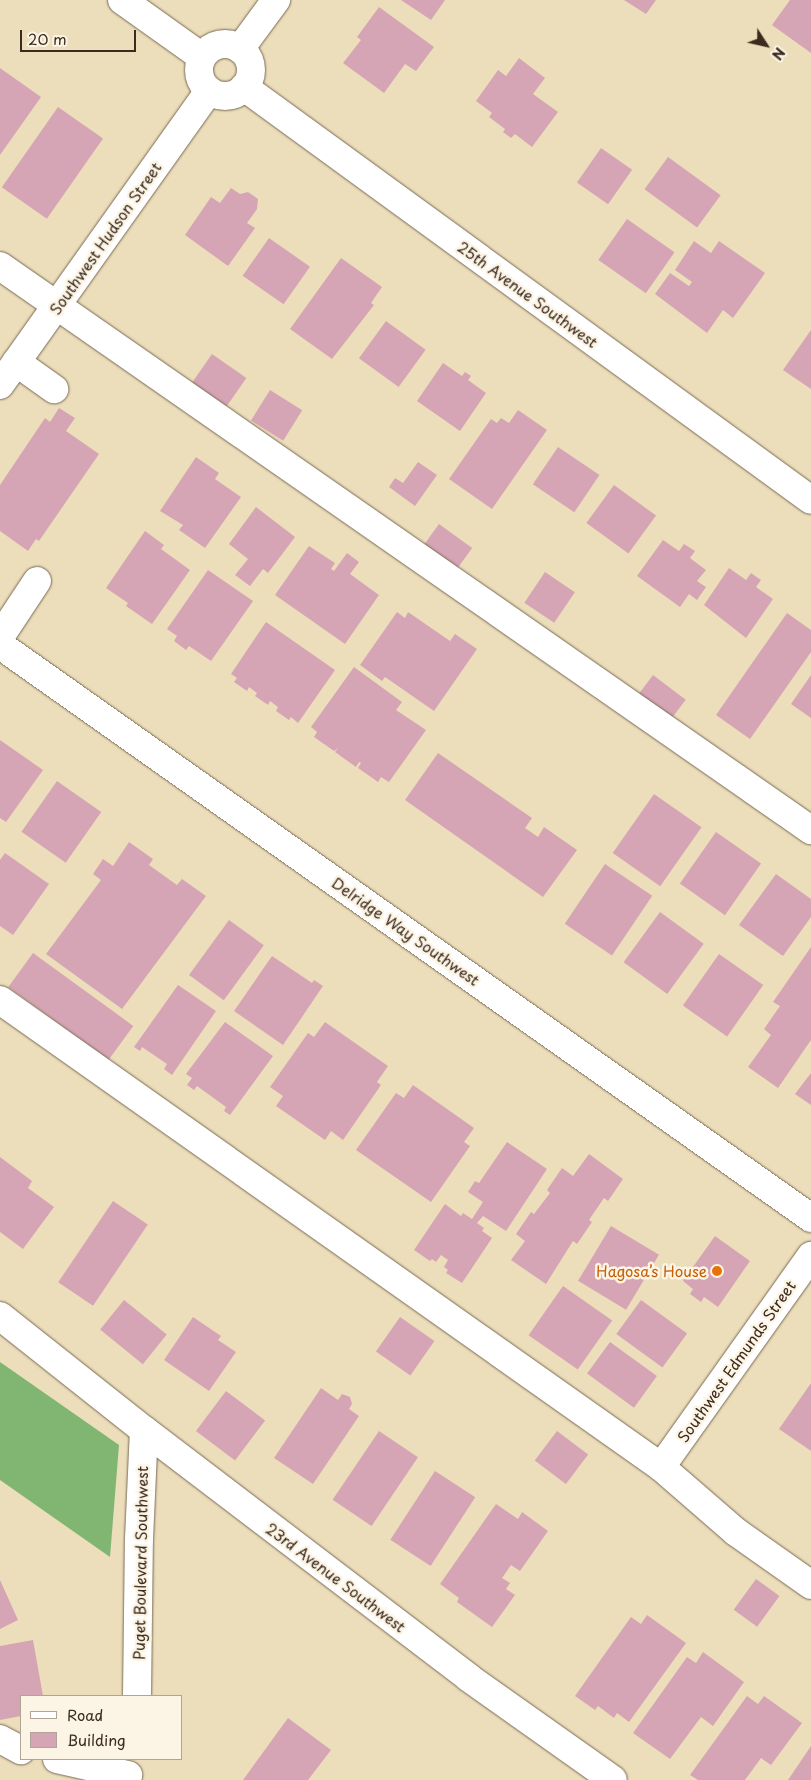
<!DOCTYPE html>
<meta charset="utf-8">
<style>
body{margin:0}
#map{position:relative;width:811px;height:1780px;overflow:hidden;background:#ecdeba;font-family:"Playpen Sans",sans-serif}
div>[style]{position:absolute}
.forest>*{inset:0;background:#80b672}
.building>*{inset:0;background:#d6a5b5;transform-origin:0 0}
.roads{filter:drop-shadow(0 0 1px #796955) drop-shadow(0 0 1px #796955)}
.minor>*{height:28px;margin:-14px;padding:0 14px;transform-origin:14px;border-radius:14px;background:#fff}
.minor>.ring{margin:-14px;padding:0;box-sizing:content-box;background:none;border:28px solid #fff;border-radius:50%}
.major>*{height:28px;margin:-14px;padding:0 14px;transform-origin:14px;border-radius:14px;background:#fff}
.dots>*{width:14px;height:14px;translate:-50% -50%;box-sizing:border-box;border:2px solid #fcf5e5;border-radius:50%}
span{translate:-50% -50%;white-space:nowrap;text-align:center;line-height:1.15;-webkit-text-stroke:5px #fcf5e5;paint-order:stroke}
.street-label{font-size:15px;color:#3b2a1e}
.food-label{font-size:15px;color:#c56008}
.right{translate:-100% -50%;text-align:right}
.legend{position:absolute;left:20px;top:1695px;width:162px;height:65px;box-sizing:border-box;background:#fcf5e5;border:1px solid #afa495;margin:0;padding:6px 9px;list-style:none;font-size:15px;color:#3b2a1e}
.legend li{display:flex;align-items:center;gap:10px;height:25px}
.legend b{width:25px;border:1px solid #afa495}
.north{position:absolute;left:741px;top:20px;width:50px;height:50px;-webkit-text-stroke:4px #fcf5e5;paint-order:stroke;rotate:125deg;font-size:14px;font-weight:700;line-height:20px;text-align:center;color:#3b2a1e}
.north::after{content:'';display:block;margin:auto;width:18px;height:22px;background:#3b2a1e;clip-path:polygon(50% 0,100% 100%,50% 72%,0 100%)}
.scale{position:absolute;left:20px;top:30px;width:116px;height:22px;box-sizing:border-box;border:2px solid #3b2a1e;border-top:0;padding-left:6px;font-size:15px;line-height:18px;white-space:nowrap;color:#3b2a1e;-webkit-text-stroke:4px #fcf5e5;paint-order:stroke}
</style>
<div id="map">
<div class="forest">
<div style="clip-path:polygon(0 1362px,119px 1445px,110px 1557px,0 1480px)"></div>
</div>
<div class="building">
<div style="clip-path:polygon(401px 0,445px 0,431px 20px)"></div>
<div style="clip-path:polygon(624px 0,656px 0,646px 14px)"></div>
<div style="clip-path:polygon(790px 0,811px 0,811px 53px,772px 25px)"></div>
<div style="clip-path:polygon(379px 7px,434px 47px,416px 71px,405px 64px,384px 93px,343px 63px,361px 40px,357px 37px)"></div>
<div style="clip-path:polygon(519px 58px,545px 78px,533px 94px,558px 112px,532px 147px,515px 134px,511px 138px,503px 132px,505px 129px,489px 117px,492px 113px,476px 101px,498px 70px,506px 76px)"></div>
<div style="clip-path:polygon(0 68px,41px 97px,0 155px)"></div>
<div style="left:58px;top:107px;width:55px;height:98px;rotate:35deg"></div>
<div style="left:601px;top:148px;width:38px;height:42px;rotate:35deg"></div>
<div style="left:668px;top:157px;width:65px;height:40px;rotate:36deg"></div>
<div style="clip-path:polygon(231px 188px,240px 194px,248px 192px,258px 199px,257px 209px,247px 223px,255px 228px,228px 266px,185px 235px,211px 197px,220px 203px)"></div>
<div style="left:627px;top:219px;width:58px;height:50px;rotate:35deg"></div>
<div style="left:269px;top:238px;width:50px;height:46px;rotate:35deg"></div>
<div style="clip-path:polygon(694px 241px,711px 253px,719px 241px,765px 273px,733px 318px,723px 310px,707px 333px,655px 294px,670px 273px,689px 286px,692px 282px,675px 270px)"></div>
<div style="clip-path:polygon(341px 258px,382px 287px,371px 303px,374px 305px,332px 359px,290px 329px)"></div>
<div style="left:386px;top:321px;width:49px;height:46px;rotate:36deg"></div>
<div style="clip-path:polygon(811px 330px,811px 389px,783px 370px)"></div>
<div style="left:212px;top:354px;width:42px;height:35px;rotate:35deg"></div>
<div style="clip-path:polygon(443px 363px,462px 376px,465px 372px,471px 376px,468px 380px,486px 393px,460px 431px,417px 401px)"></div>
<div style="left:270px;top:390px;width:38px;height:36px;rotate:32deg"></div>
<div style="clip-path:polygon(59px 408px,75px 418px,66px 431px,99px 454px,39px 541px,36px 539px,28px 551px,0 531px,0 485px,45px 418px,50px 422px)"></div>
<div style="clip-path:polygon(518px 410px,547px 430px,492px 509px,449px 479px,491px 419px,497px 423px,501px 418px,509px 423px)"></div>
<div style="left:558px;top:447px;width:50px;height:45px;rotate:34deg"></div>
<div style="clip-path:polygon(196px 457px,219px 473px,215px 479px,241px 497px,205px 548px,179px 530px,183px 525px,160px 511px)"></div>
<div style="clip-path:polygon(418px 462px,437px 475px,415px 506px,389px 487px,395px 478px,403px 483px)"></div>
<div style="left:614px;top:485px;width:52px;height:47px;rotate:36deg"></div>
<div style="clip-path:polygon(256px 507px,295px 537px,268px 573px,263px 569px,250px 586px,235px 575px,248px 559px,229px 544px)"></div>
<div style="left:439px;top:524px;width:41px;height:28px;rotate:36deg"></div>
<div style="clip-path:polygon(145px 531px,164px 545px,161px 549px,190px 570px,152px 624px,126px 606px,128px 603px,106px 588px)"></div>
<div style="clip-path:polygon(663px 540px,679px 551px,684px 544px,695px 551px,690px 558px,706px 570px,697px 581px,706px 587px,697px 600px,689px 594px,680px 607px,637px 576px)"></div>
<div style="clip-path:polygon(309px 546px,335px 563px,331px 569px,334px 571px,347px 553px,359px 562px,350px 574px,379px 595px,345px 644px,275px 595px)"></div>
<div style="clip-path:polygon(729px 568px,746px 580px,751px 573px,761px 580px,756px 587px,773px 599px,746px 638px,704px 605px)"></div>
<div style="clip-path:polygon(208px 570px,253px 601px,211px 661px,189px 646px,186px 650px,174px 641px,177px 636px,167px 629px)"></div>
<div style="left:545px;top:572px;width:36px;height:37px;rotate:34deg"></div>
<div style="clip-path:polygon(397px 612px,405px 618px,408px 612px,450px 641px,455px 634px,477px 649px,434px 711px,385px 677px,382px 681px,360px 665px)"></div>
<div style="clip-path:polygon(787px 613px,811px 630px,811px 652px,750px 739px,716px 715px)"></div>
<div style="clip-path:polygon(266px 622px,335px 670px,298px 723px,291px 717px,289px 720px,276px 711px,278px 707px,270px 701px,268px 705px,255px 696px,257px 693px,249px 687px,247px 691px,234px 682px,237px 678px,231px 674px)"></div>
<div style="clip-path:polygon(354px 667px,402px 702px,396px 710px,426px 730px,389px 782px,381px 777px,378px 782px,358px 768px,361px 763px,359px 762px,356px 767px,335px 752px,338px 748px,334px 751px,314px 737px,317px 732px,311px 727px)"></div>
<div style="left:653px;top:675px;width:41px;height:29px;rotate:37deg"></div>
<div style="clip-path:polygon(811px 675px,811px 718px,791px 704px)"></div>
<div style="clip-path:polygon(0 740px,43px 770px,6px 822px,0 818px)"></div>
<div style="clip-path:polygon(438px 753px,532px 818px,525px 828px,538px 837px,544px 827px,577px 850px,543px 897px,405px 800px)"></div>
<div style="left:57px;top:781px;width:54px;height:62px;rotate:35deg"></div>
<div style="left:654px;top:794px;width:58px;height:72px;rotate:35deg"></div>
<div style="left:716px;top:832px;width:55px;height:63px;rotate:35deg"></div>
<div style="clip-path:polygon(129px 842px,153px 859px,149px 865px,177px 885px,182px 879px,206px 896px,122px 1009px,46px 954px,101px 880px,93px 874px,103px 859px,113px 866px)"></div>
<div style="clip-path:polygon(5px 853px,49px 884px,13px 935px,0 926px,0 860px)"></div>
<div style="left:605px;top:864px;width:57px;height:72px;rotate:34deg"></div>
<div style="clip-path:polygon(776px 874px,811px 899px,811px 917px,783px 956px,739px 925px)"></div>
<div style="left:660px;top:912px;width:54px;height:62px;rotate:36deg"></div>
<div style="left:229px;top:920px;width:43px;height:68px;rotate:36deg"></div>
<div style="clip-path:polygon(811px 947px,811px 1040px,778px 1088px,748px 1067px,771px 1035px,764px 1029px,780px 1006px,773px 1002px)"></div>
<div style="left:33px;top:953px;width:124px;height:42px;rotate:36deg"></div>
<div style="left:719px;top:954px;width:54px;height:63px;rotate:35deg"></div>
<div style="clip-path:polygon(272px 956px,312px 983px,314px 980px,323px 986px,283px 1045px,234px 1011px)"></div>
<div style="clip-path:polygon(178px 985px,216px 1011px,172px 1075px,164px 1069px,167px 1064px,142px 1047px,140px 1051px,134px 1047px)"></div>
<div style="clip-path:polygon(225px 1022px,273px 1056px,230px 1115px,224px 1111px,226px 1107px,197px 1086px,194px 1090px,187px 1085px,192px 1078px,186px 1074px)"></div>
<div style="clip-path:polygon(325px 1022px,388px 1066px,377px 1082px,381px 1085px,343px 1140px,331px 1131px,325px 1140px,276px 1106px,283px 1096px,270px 1087px,308px 1033px,314px 1037px)"></div>
<div style="clip-path:polygon(811px 1073px,811px 1105px,795px 1094px)"></div>
<div style="clip-path:polygon(413px 1085px,474px 1128px,464px 1142px,470px 1146px,431px 1202px,356px 1150px,396px 1093px,404px 1098px)"></div>
<div style="clip-path:polygon(507px 1142px,547px 1169px,506px 1231px,483px 1216px,477px 1223px,484px 1228px,482px 1231px,492px 1238px,462px 1283px,446px 1273px,448px 1270px,444px 1267px,448px 1260px,441px 1255px,436px 1262px,432px 1259px,430px 1261px,414px 1250px,445px 1204px,461px 1216px,463px 1213px,472px 1219px,483px 1202px,468px 1192px,475px 1181px,479px 1183px)"></div>
<div style="clip-path:polygon(589px 1154px,623px 1179px,608px 1201px,604px 1198px,589px 1220px,592px 1222px,577px 1244px,573px 1241px,546px 1284px,511px 1260px,525px 1241px,516px 1234px,531px 1212px,534px 1214px,550px 1193px,547px 1190px,562px 1168px,573px 1176px)"></div>
<div style="clip-path:polygon(0 1157px,32px 1181px,28px 1188px,54px 1207px,23px 1249px,0 1232px)"></div>
<div style="left:113px;top:1201px;width:42px;height:98px;rotate:34deg"></div>
<div style="left:611px;top:1226px;width:56px;height:64px;rotate:31deg"></div>
<div style="clip-path:polygon(715px 1236px,750px 1261px,718px 1307px,704px 1297px,701px 1302px,690px 1294px,693px 1289px,683px 1281px)"></div>
<div style="left:563px;top:1286px;width:60px;height:60px;rotate:35deg"></div>
<div style="left:124px;top:1300px;width:55px;height:38px;rotate:39deg"></div>
<div style="left:641px;top:1300px;width:57px;height:42px;rotate:36deg"></div>
<div style="clip-path:polygon(193px 1317px,221px 1336px,218px 1340px,236px 1352px,209px 1391px,164px 1360px)"></div>
<div style="left:400px;top:1317px;width:42px;height:42px;rotate:35deg"></div>
<div style="left:610px;top:1342px;width:58px;height:39px;rotate:36deg"></div>
<div style="clip-path:polygon(811px 1383px,811px 1451px,779px 1429px)"></div>
<div style="clip-path:polygon(321px 1388px,338px 1400px,342px 1394px,350px 1397px,352px 1404px,349px 1409px,359px 1416px,313px 1484px,274px 1458px)"></div>
<div style="left:226px;top:1391px;width:49px;height:50px;rotate:37deg"></div>
<div style="left:379px;top:1431px;width:47px;height:83px;rotate:34deg"></div>
<div style="left:557px;top:1431px;width:39px;height:37px;rotate:37deg"></div>
<div style="left:435px;top:1471px;width:48px;height:82px;rotate:33deg"></div>
<div style="clip-path:polygon(496px 1504px,518px 1519px,522px 1512px,548px 1531px,520px 1571px,511px 1565px,502px 1578px,510px 1583px,506px 1589px,515px 1595px,492px 1627px,457px 1602px,459px 1598px,440px 1584px)"></div>
<div style="left:756px;top:1579px;width:29px;height:38px;rotate:36deg"></div>
<div style="clip-path:polygon(0 1580px,18px 1620px,0 1629px)"></div>
<div style="clip-path:polygon(647px 1615px,686px 1643px,629px 1722px,617px 1713px,614px 1718px,598px 1706px,595px 1710px,575px 1696px,631px 1617px,641px 1624px)"></div>
<div style="clip-path:polygon(33px 1640px,43px 1696px,21px 1696px,21px 1716px,0 1720px,0 1646px)"></div>
<div style="clip-path:polygon(703px 1652px,744px 1682px,713px 1726px,701px 1717px,670px 1759px,633px 1733px,687px 1657px,696px 1663px)"></div>
<div style="clip-path:polygon(747px 1696px,758px 1704px,764px 1696px,802px 1723px,771px 1765px,761px 1758px,745px 1780px,698px 1780px,690px 1775px)"></div>
<div style="clip-path:polygon(288px 1718px,331px 1750px,308px 1780px,243px 1780px)"></div>
<div style="clip-path:polygon(811px 1746px,811px 1780px,788px 1780px)"></div>
</div>
<div class="roads">
<div class="minor">
<div style="left:122px;top:0;width:98px;rotate:35.5deg"></div>
<div class="ring" style="left:199px;top:44px;width:24px;height:24px"></div>
<div style="left:240px;top:49px;width:61px;rotate:-53.7deg"></div>
<div style="left:244px;top:87px;width:701px;rotate:36.07deg"></div>
<div style="left:0;top:266px;width:988px;rotate:34.82deg"></div>
<div style="left:16px;top:362px;width:47px;rotate:35.4deg"></div>
<div style="left:0;top:385px;width:361px;rotate:-54.6deg"></div>
<div style="left:0;top:637px;width:67px;rotate:-56.5deg"></div>
<div style="left:0;top:1000px;width:809px;rotate:35.24deg"></div>
<div style="left:661px;top:1467px;width:99px;rotate:40.9deg"></div>
<div style="left:736px;top:1532px;width:92px;rotate:35.2deg"></div>
<div style="left:0;top:1316px;width:184px;rotate:38.4deg"></div>
<div style="left:144px;top:1430px;width:409px;rotate:37.3deg"></div>
<div style="left:469px;top:1678px;width:176px;rotate:35.3deg"></div>
<div style="left:661px;top:1467px;width:259px;rotate:-54.6deg"></div>
<div style="left:137px;top:1696px;width:157px;rotate:-89.3deg"></div>
<div style="left:139px;top:1539px;width:109px;rotate:-87.4deg"></div>
<div style="left:0;top:1739px;width:24px;rotate:28deg"></div>
<div style="left:57px;top:1759px;width:73px;rotate:12.7deg"></div>
</div>
<div class="major">
<div style="left:0;top:645px;width:993px;rotate:35.24deg"></div>
</div>
</div>
<div class="dots">
<div style="left:717px;top:1271px;background:#e8710a"></div>
</div>
<div class="street-label">
<span style="left:105px;top:238px;rotate:-55deg">Southwest Hudson Street</span>
<span style="left:528px;top:294px;rotate:36deg">25th Avenue Southwest</span>
<span style="left:406px;top:931px;rotate:35deg">Delridge Way Southwest</span>
<span style="left:736px;top:1361px;rotate:-55deg">Southwest Edmunds Street</span>
<span style="left:140px;top:1563px;rotate:-89deg">Puget Boulevard Southwest</span>
<span style="left:336px;top:1577px;rotate:37deg">23rd Avenue Southwest</span>
</div>
<div class="food-label">
<span class="right" style="left:707px;top:1271px">Hagosa’s House</span>
</div>
<ul class="legend">
<li><b style="height:6px;background:#fff"></b>Road</li>
<li><b style="height:14px;background:#d6a5b5"></b>Building</li>
</ul>
<div class="north">N</div>
<div class="scale">20 m</div>
</div>
